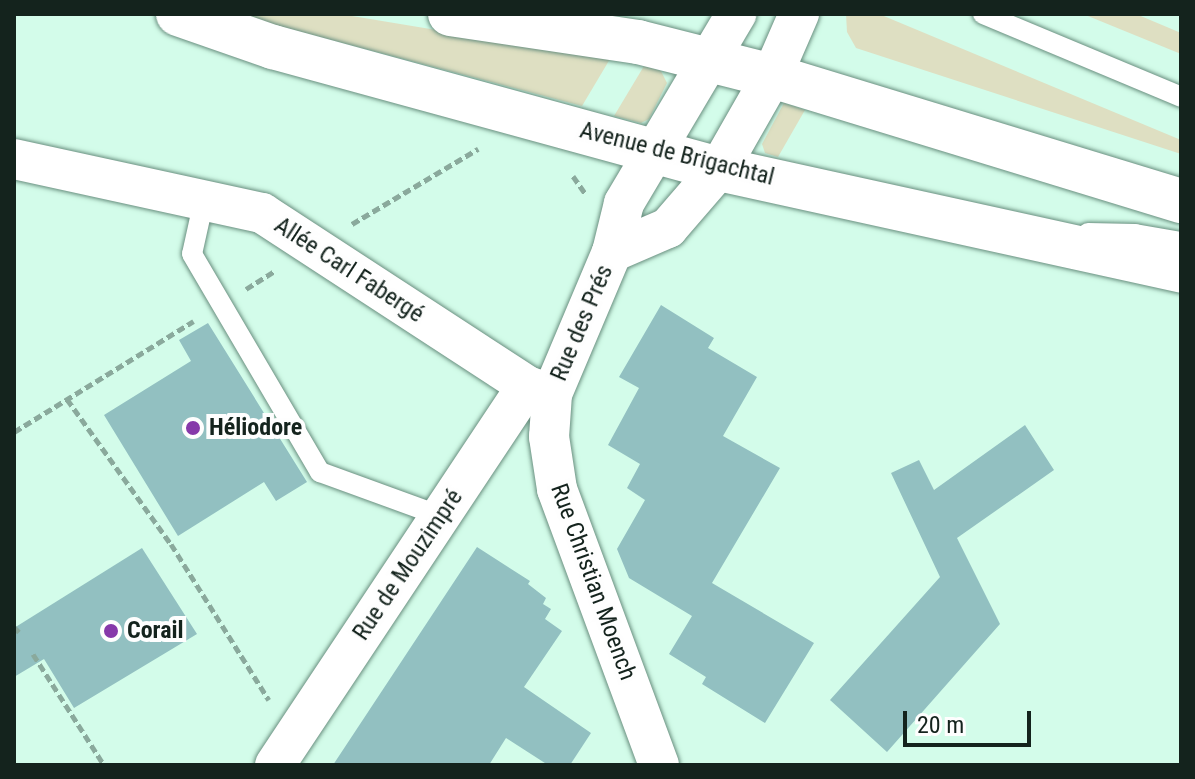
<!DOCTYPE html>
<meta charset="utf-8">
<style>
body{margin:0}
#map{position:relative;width:1195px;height:779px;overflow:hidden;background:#d3fcea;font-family:"Roboto Condensed",sans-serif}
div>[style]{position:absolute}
.green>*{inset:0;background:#dedfc2}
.building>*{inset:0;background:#92c0c1}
.path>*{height:5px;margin-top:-2.5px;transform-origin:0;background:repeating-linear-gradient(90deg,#8aa99c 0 8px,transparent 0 12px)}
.roads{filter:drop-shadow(0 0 2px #698f7f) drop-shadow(0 0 2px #698f7f)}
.lane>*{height:20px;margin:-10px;padding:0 10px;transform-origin:10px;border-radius:10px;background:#fff}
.street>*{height:40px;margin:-20px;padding:0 20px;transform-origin:20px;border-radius:20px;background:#fff}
.secondary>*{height:44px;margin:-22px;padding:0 22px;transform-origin:22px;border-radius:22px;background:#fff}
.dots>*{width:22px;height:22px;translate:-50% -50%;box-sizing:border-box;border:4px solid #fefefe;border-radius:50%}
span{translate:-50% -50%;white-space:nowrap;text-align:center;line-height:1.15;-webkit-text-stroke:8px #fefefe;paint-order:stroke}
.street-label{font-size:24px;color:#14231d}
.poi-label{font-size:24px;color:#14231d;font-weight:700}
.left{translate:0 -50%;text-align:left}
.frame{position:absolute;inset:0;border:16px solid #14231d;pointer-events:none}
.scale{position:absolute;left:903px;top:711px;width:128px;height:36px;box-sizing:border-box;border:4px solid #14231d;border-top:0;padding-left:10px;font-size:24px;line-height:28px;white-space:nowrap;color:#14231d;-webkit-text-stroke:6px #fefefe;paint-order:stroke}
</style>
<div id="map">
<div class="green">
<div style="clip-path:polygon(233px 14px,340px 14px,610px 59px,582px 106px)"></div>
<div style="clip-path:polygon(846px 14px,879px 14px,1181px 140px,1181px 154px,856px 48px,847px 32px)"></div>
<div style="clip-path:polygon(1083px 14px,1136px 14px,1181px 33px,1181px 54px)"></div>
<div style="clip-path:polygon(644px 66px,661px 71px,667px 83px,649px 119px,641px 123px,614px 116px)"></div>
<div style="clip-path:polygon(784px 103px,805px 110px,778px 157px,765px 153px,762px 144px)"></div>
</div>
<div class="building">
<div style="clip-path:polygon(661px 305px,714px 338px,708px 348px,757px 377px,723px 436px,780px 468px,712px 583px,814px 643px,765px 723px,702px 684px,706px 677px,669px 654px,692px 616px,629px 578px,617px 549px,645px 500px,627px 488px,640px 464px,608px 445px,639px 388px,619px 377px)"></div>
<div style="clip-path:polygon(208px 323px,307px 482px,276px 501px,264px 482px,178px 536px,104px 415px,191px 361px,179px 340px)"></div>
<div style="clip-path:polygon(1025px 425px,1054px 470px,957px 538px,1000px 624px,887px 752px,830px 700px,940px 577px,891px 473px,919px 460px,934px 490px)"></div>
<div style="clip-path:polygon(477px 547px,530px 581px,528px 584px,546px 598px,543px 604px,551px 609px,545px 619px,562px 631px,524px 687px,591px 733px,570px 765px,548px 765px,506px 738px,489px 765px,333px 765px)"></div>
<div style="clip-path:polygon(142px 548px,197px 634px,74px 708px,44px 659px,14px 677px,14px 628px)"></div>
</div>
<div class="path">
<div style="left:573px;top:176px;width:21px;rotate:55deg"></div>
<div style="left:352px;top:224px;width:147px;rotate:-30.8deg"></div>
<div style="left:246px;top:289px;width:34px;rotate:-32deg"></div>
<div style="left:67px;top:399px;width:178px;rotate:54.4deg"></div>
<div style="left:171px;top:544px;width:184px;rotate:57.9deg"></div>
<div style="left:14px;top:432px;width:211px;rotate:-31.7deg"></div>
<div style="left:14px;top:627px;width:7px;rotate:45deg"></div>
<div style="left:33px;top:654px;width:132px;rotate:57.4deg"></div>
</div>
<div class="roads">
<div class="lane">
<div style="left:983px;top:14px;width:215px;rotate:22.7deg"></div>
<div style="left:204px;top:200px;width:55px;rotate:102.5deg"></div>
<div style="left:192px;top:254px;width:253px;rotate:59.6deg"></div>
<div style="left:320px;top:472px;width:129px;rotate:20deg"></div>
<div style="left:1088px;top:233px;width:47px;rotate:1.2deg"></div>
<div style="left:1135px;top:234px;width:47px;rotate:9.9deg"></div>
</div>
<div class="street">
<div style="left:14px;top:159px;width:254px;rotate:12.3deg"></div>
<div style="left:262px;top:213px;width:316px;rotate:33.1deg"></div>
<div style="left:612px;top:252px;width:61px;rotate:-23.2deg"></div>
<div style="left:668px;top:228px;width:78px;rotate:-49.2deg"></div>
<div style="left:719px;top:169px;width:107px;rotate:-60.3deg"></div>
<div style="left:772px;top:76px;width:68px;rotate:-66.5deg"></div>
<div style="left:275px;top:765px;width:455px;rotate:-56.4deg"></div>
<div style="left:527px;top:386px;width:26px;rotate:18deg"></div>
<div style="left:659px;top:765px;width:294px;rotate:-110.3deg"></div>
<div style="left:557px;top:489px;width:53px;rotate:-98.7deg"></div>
<div style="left:549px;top:437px;width:43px;rotate:-86deg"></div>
<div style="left:552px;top:394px;width:154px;rotate:-67.1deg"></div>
<div style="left:612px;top:252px;width:50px;rotate:-76.2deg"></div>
<div style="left:624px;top:203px;width:220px;rotate:-59.3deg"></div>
</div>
<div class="secondary">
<div style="left:178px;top:14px;width:101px;rotate:19.2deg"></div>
<div style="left:273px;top:47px;width:462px;rotate:15.3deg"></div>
<div style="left:719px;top:169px;width:473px;rotate:12.4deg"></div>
<div style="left:450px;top:14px;width:190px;rotate:8.5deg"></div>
<div style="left:638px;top:42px;width:138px;rotate:14.2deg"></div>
<div style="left:772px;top:76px;width:428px;rotate:17deg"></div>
</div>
</div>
<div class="dots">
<div style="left:193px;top:428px;background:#8639aa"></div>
<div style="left:111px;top:631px;background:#8639aa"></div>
</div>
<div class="street-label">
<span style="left:677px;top:154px;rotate:14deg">Avenue de Brigachtal</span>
<span style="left:349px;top:270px;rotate:33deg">Allée Carl Fabergé</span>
<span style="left:582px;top:323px;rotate:-67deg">Rue des Prés</span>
<span style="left:408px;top:565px;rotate:-56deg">Rue de Mouzimpré</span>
<span style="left:593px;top:582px;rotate:70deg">Rue Christian Moench</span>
</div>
<div class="poi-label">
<span class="left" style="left:209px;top:428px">Héliodore</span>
<span class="left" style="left:127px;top:631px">Corail</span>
</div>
<div class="frame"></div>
<div class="scale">20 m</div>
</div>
